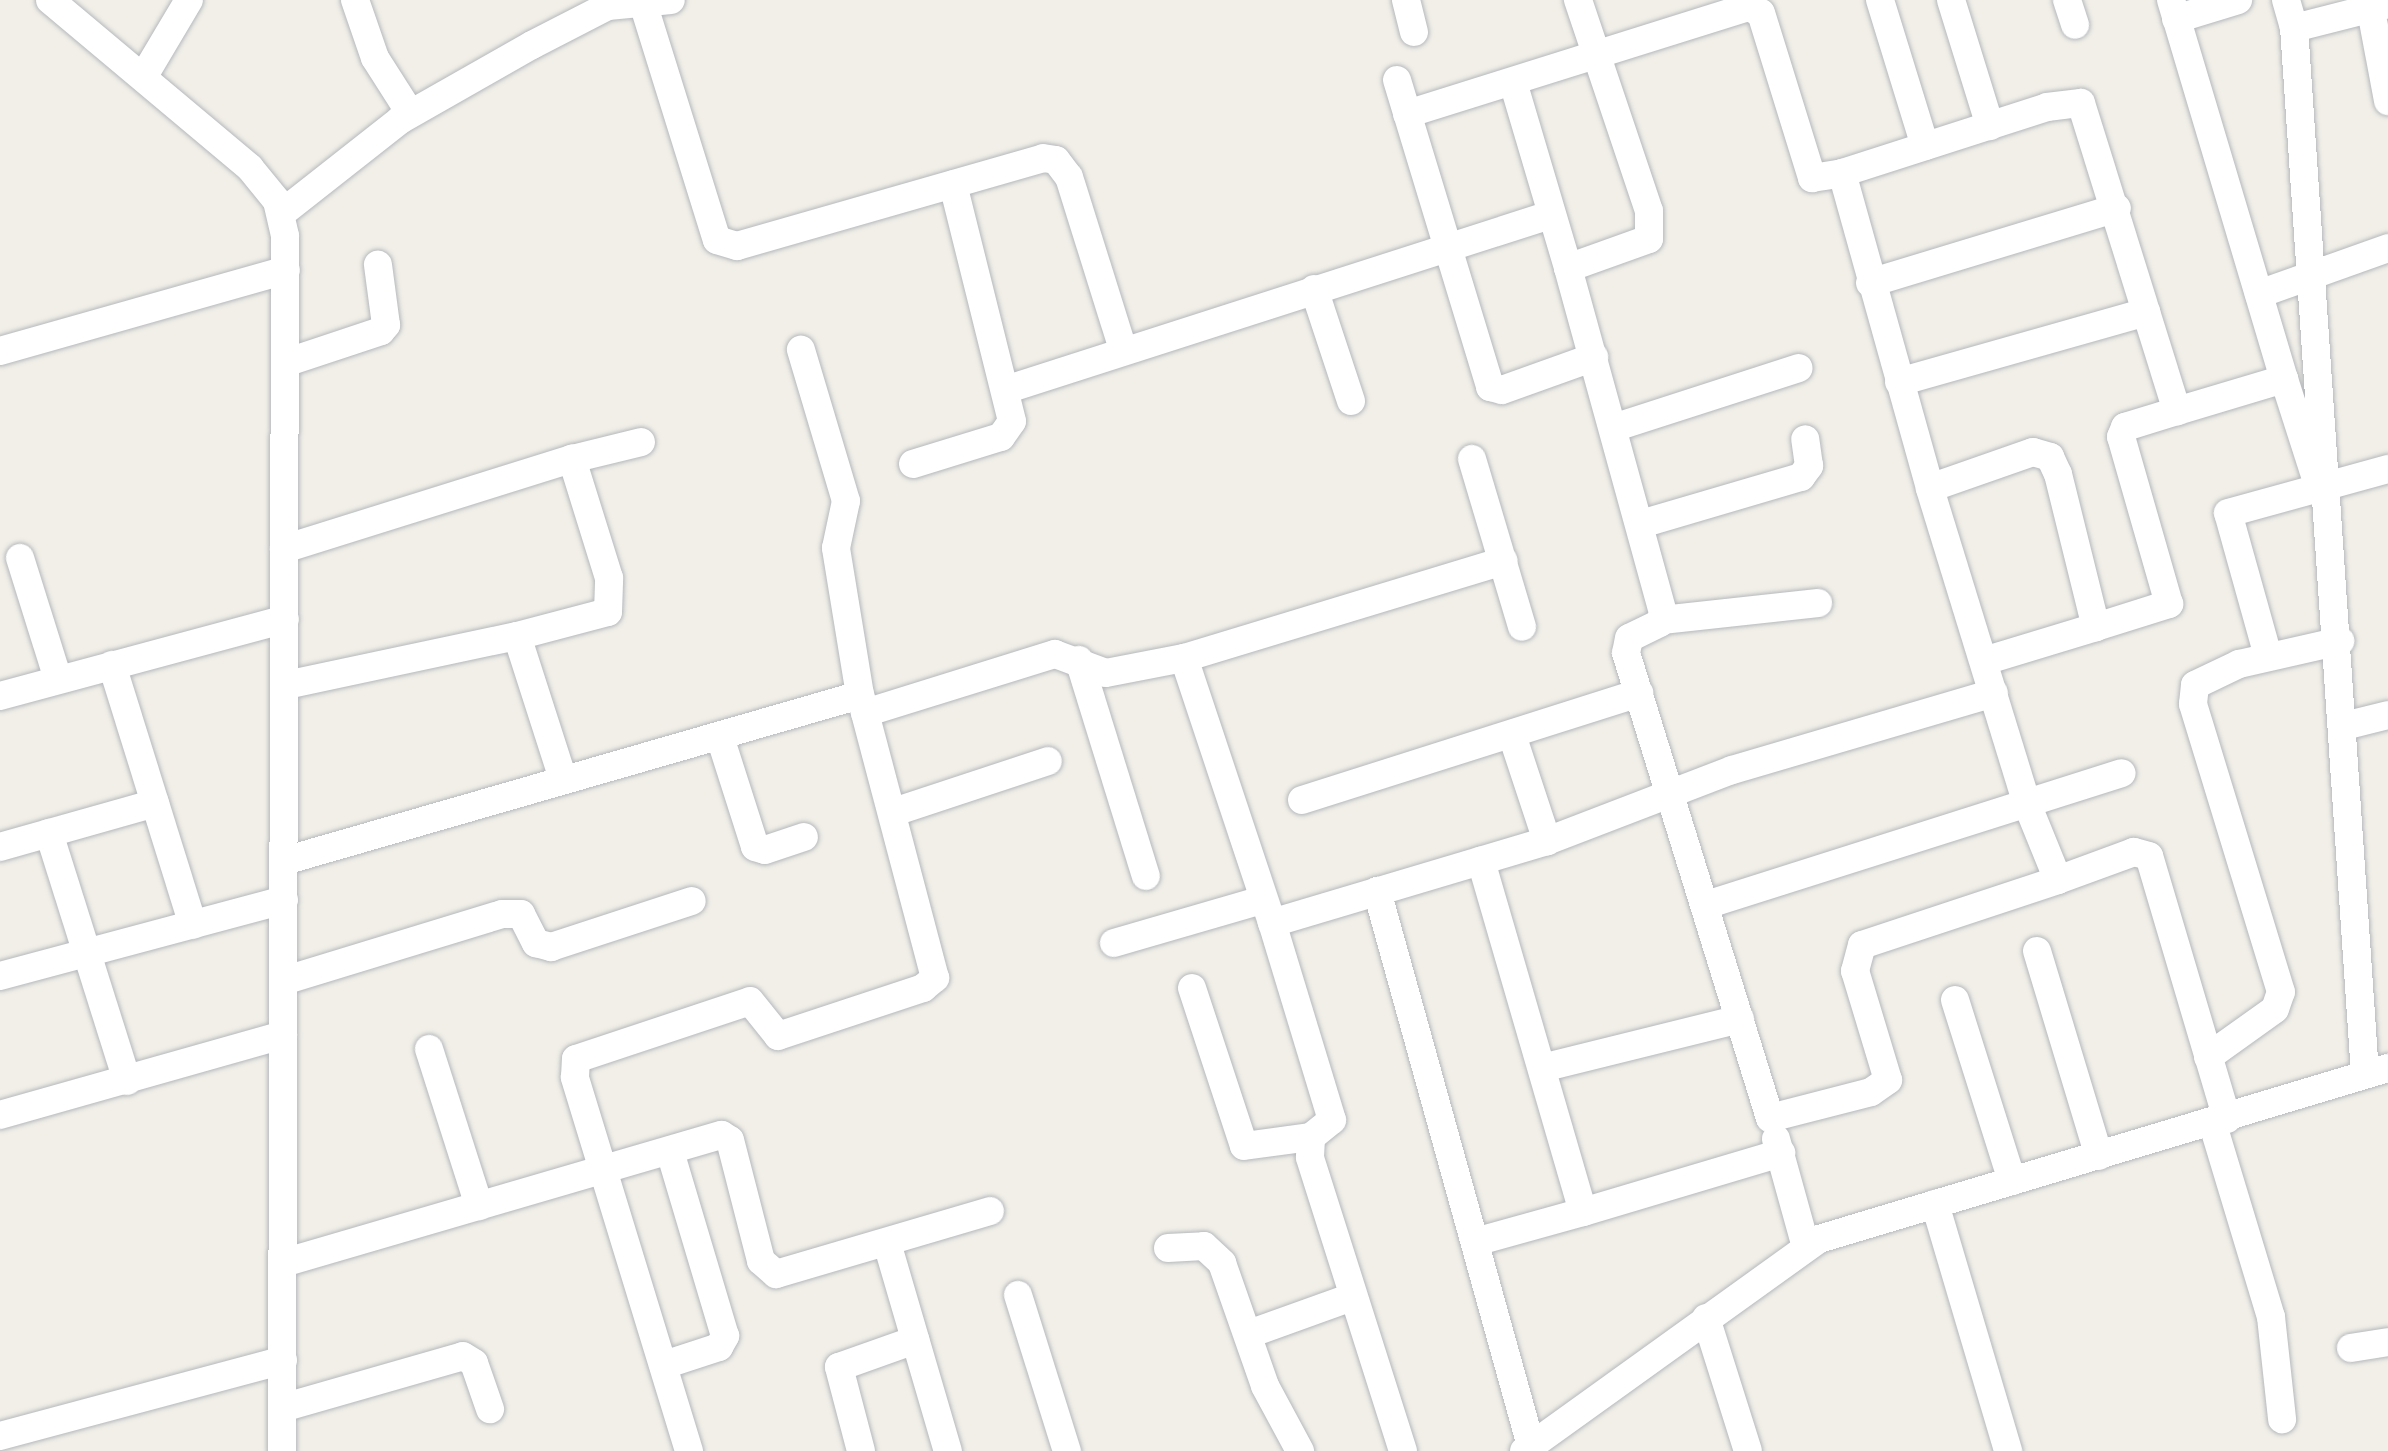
<!DOCTYPE html>
<style>
body{margin:0}
#map{position:relative;width:2388px;height:1451px;overflow:hidden;background:#f1efe8;font-family:Figtree,sans-serif}
div>[style]{position:absolute}
.roads{filter:drop-shadow(0 0 2px #b5b8bc) drop-shadow(0 0 2px #b5b8bc)}
.minor>*{height:28px;margin:-14px;padding:0 14px;transform-origin:14px;border-radius:14px;background:#fff}
span{translate:-50% -50%;white-space:nowrap;text-align:center;line-height:1.15;-webkit-text-stroke:8px #fff;paint-order:stroke}
</style>
<div id="map">
<div class="roads">
<div class="minor">
<div style="left:50px;top:0;width:261px;rotate:40deg"></div>
<div style="left:250px;top:168px;width:43px;rotate:50.7deg"></div>
<div style="left:277px;top:201px;width:36px;rotate:77deg"></div>
<div style="left:285px;top:236px;width:1215px;rotate:90.14deg"></div>
<div style="left:355px;top:0;width:61px;rotate:71deg"></div>
<div style="left:375px;top:58px;width:65px;rotate:57.5deg"></div>
<div style="left:1406px;top:0;width:33px;rotate:76deg"></div>
<div style="left:1880px;top:0;width:153px;rotate:72.9deg"></div>
<div style="left:1951px;top:0;width:132px;rotate:72.8deg"></div>
<div style="left:2067px;top:0;width:26px;rotate:72deg"></div>
<div style="left:2171px;top:0;width:395px;rotate:73.4deg"></div>
<div style="left:2286px;top:0;width:29px;rotate:74deg"></div>
<div style="left:2369px;top:0;width:103px;rotate:79.3deg"></div>
<div style="left:643px;top:3px;width:248px;rotate:72.7deg"></div>
<div style="left:717px;top:240px;width:21px;rotate:17deg"></div>
<div style="left:737px;top:246px;width:318px;rotate:-16deg"></div>
<div style="left:1043px;top:158px;width:13px;rotate:9deg"></div>
<div style="left:1056px;top:160px;width:21px;rotate:53deg"></div>
<div style="left:1069px;top:177px;width:180px;rotate:72.6deg"></div>
<div style="left:2176px;top:19px;width:65px;rotate:-17deg"></div>
<div style="left:145px;top:74px;width:86px;rotate:-59.3deg"></div>
<div style="left:1397px;top:80px;width:321px;rotate:73.1deg"></div>
<div style="left:1490px;top:387px;width:12px;rotate:14deg"></div>
<div style="left:1502px;top:390px;width:98px;rotate:-19.7deg"></div>
<div style="left:1513px;top:82px;width:194px;rotate:73.5deg"></div>
<div style="left:1568px;top:268px;width:86px;rotate:-19.7deg"></div>
<div style="left:1649px;top:239px;width:28px;rotate:-90deg"></div>
<div style="left:1649px;top:211px;width:223px;rotate:-108.6deg"></div>
<div style="left:1407px;top:114px;width:358px;rotate:-17.4deg"></div>
<div style="left:1749px;top:7px;width:13px;rotate:27deg"></div>
<div style="left:1761px;top:13px;width:173px;rotate:72.8deg"></div>
<div style="left:1812px;top:178px;width:30px;rotate:-9deg"></div>
<div style="left:282px;top:213px;width:150px;rotate:-38.2deg"></div>
<div style="left:400px;top:120px;width:152px;rotate:-29.6deg"></div>
<div style="left:532px;top:45px;width:85px;rotate:-27.2deg"></div>
<div style="left:608px;top:6px;width:63px;rotate:-5.4deg"></div>
<div style="left:1568px;top:268px;width:358px;rotate:74.6deg"></div>
<div style="left:1663px;top:613px;width:10px;rotate:107deg"></div>
<div style="left:1660px;top:623px;width:34px;rotate:154deg"></div>
<div style="left:1629px;top:638px;width:15px;rotate:101deg"></div>
<div style="left:1626px;top:653px;width:487px;rotate:72.8deg"></div>
<div style="left:1770px;top:1118px;width:104px;rotate:-14.4deg"></div>
<div style="left:1871px;top:1092px;width:21px;rotate:-35deg"></div>
<div style="left:1888px;top:1080px;width:114px;rotate:-106.8deg"></div>
<div style="left:1855px;top:971px;width:27px;rotate:-75deg"></div>
<div style="left:1862px;top:945px;width:206px;rotate:-18.3deg"></div>
<div style="left:1870px;top:283px;width:258px;rotate:-16.9deg"></div>
<div style="left:1314px;top:289px;width:118px;rotate:71.7deg"></div>
<div style="left:2259px;top:294px;width:137px;rotate:-19.6deg"></div>
<div style="left:0;top:351px;width:297px;rotate:-15.8deg"></div>
<div style="left:285px;top:363px;width:101px;rotate:-18.4deg"></div>
<div style="left:381px;top:331px;width:8px;rotate:-50deg"></div>
<div style="left:386px;top:325px;width:61px;rotate:-97.6deg"></div>
<div style="left:1899px;top:382px;width:257px;rotate:-15.8deg"></div>
<div style="left:1005px;top:390px;width:572px;rotate:-17.8deg"></div>
<div style="left:1613px;top:428px;width:195px;rotate:-17.9deg"></div>
<div style="left:1472px;top:459px;width:175px;rotate:73.4deg"></div>
<div style="left:913px;top:464px;width:92px;rotate:-17.1deg"></div>
<div style="left:1001px;top:437px;width:19px;rotate:-55deg"></div>
<div style="left:1012px;top:421px;width:244px;rotate:-104deg"></div>
<div style="left:1930px;top:488px;width:109px;rotate:-19.3deg"></div>
<div style="left:2033px;top:452px;width:18px;rotate:16deg"></div>
<div style="left:2050px;top:457px;width:19px;rotate:65deg"></div>
<div style="left:2058px;top:474px;width:158px;rotate:76.1deg"></div>
<div style="left:2096px;top:627px;width:117px;rotate:163.1deg"></div>
<div style="left:1641px;top:524px;width:167px;rotate:-16.4deg"></div>
<div style="left:1801px;top:477px;width:14px;rotate:-54deg"></div>
<div style="left:1809px;top:466px;width:27px;rotate:-98deg"></div>
<div style="left:284px;top:549px;width:302px;rotate:-17.4deg"></div>
<div style="left:20px;top:558px;width:127px;rotate:72.6deg"></div>
<div style="left:1662px;top:620px;width:157px;rotate:-6.2deg"></div>
<div style="left:2096px;top:627px;width:77px;rotate:-17.5deg"></div>
<div style="left:2169px;top:604px;width:174px;rotate:-106deg"></div>
<div style="left:2121px;top:437px;width:11px;rotate:-68deg"></div>
<div style="left:2125px;top:427px;width:54px;rotate:-17.1deg"></div>
<div style="left:2268px;top:656px;width:148px;rotate:-105.6deg"></div>
<div style="left:2228px;top:513px;width:166px;rotate:-15.4deg"></div>
<div style="left:1184px;top:658px;width:334px;rotate:-16.9deg"></div>
<div style="left:1079px;top:660px;width:226px;rotate:72.8deg"></div>
<div style="left:112px;top:665px;width:272px;rotate:72.7deg"></div>
<div style="left:286px;top:685px;width:236px;rotate:-12deg"></div>
<div style="left:0;top:696px;width:295px;rotate:-15.1deg"></div>
<div style="left:865px;top:713px;width:199px;rotate:-17.3deg"></div>
<div style="left:1055px;top:654px;width:54px;rotate:20.4deg"></div>
<div style="left:1106px;top:673px;width:79px;rotate:-10.9deg"></div>
<div style="left:1184px;top:658px;width:279px;rotate:71.6deg"></div>
<div style="left:2344px;top:726px;width:45px;rotate:-14deg"></div>
<div style="left:1512px;top:735px;width:112px;rotate:71.7deg"></div>
<div style="left:720px;top:737px;width:115px;rotate:72.3deg"></div>
<div style="left:755px;top:847px;width:10px;rotate:17deg"></div>
<div style="left:765px;top:850px;width:41px;rotate:-18.4deg"></div>
<div style="left:563px;top:779px;width:150px;rotate:-107.8deg"></div>
<div style="left:517px;top:636px;width:94px;rotate:-14.8deg"></div>
<div style="left:608px;top:612px;width:34px;rotate:-88deg"></div>
<div style="left:609px;top:578px;width:125px;rotate:-107.3deg"></div>
<div style="left:572px;top:459px;width:71px;rotate:-13.8deg"></div>
<div style="left:1302px;top:800px;width:354px;rotate:-17.6deg"></div>
<div style="left:894px;top:812px;width:162px;rotate:-18.3deg"></div>
<div style="left:49px;top:833px;width:260px;rotate:72.5deg"></div>
<div style="left:0;top:847px;width:161px;rotate:-15.8deg"></div>
<div style="left:284px;top:861px;width:599px;rotate:-16.08deg"></div>
<div style="left:1377px;top:891px;width:576px;rotate:74.49deg"></div>
<div style="left:1706px;top:905px;width:436px;rotate:-17.6deg"></div>
<div style="left:1114px;top:943px;width:154px;rotate:-16.2deg"></div>
<div style="left:2037px;top:951px;width:214px;rotate:73.2deg"></div>
<div style="left:0;top:976px;width:294px;rotate:-15deg"></div>
<div style="left:283px;top:981px;width:229px;rotate:-17deg"></div>
<div style="left:502px;top:914px;width:19px"></div>
<div style="left:521px;top:914px;width:33px;rotate:63deg"></div>
<div style="left:536px;top:943px;width:16px;rotate:15deg"></div>
<div style="left:551px;top:947px;width:148px;rotate:-18.1deg"></div>
<div style="left:1192px;top:988px;width:166px;rotate:71.8deg"></div>
<div style="left:1244px;top:1146px;width:68px;rotate:-7.7deg"></div>
<div style="left:1955px;top:1000px;width:190px;rotate:72.5deg"></div>
<div style="left:429px;top:1049px;width:165px;rotate:72.3deg"></div>
<div style="left:2208px;top:1057px;width:82px;rotate:-35.6deg"></div>
<div style="left:2275px;top:1009px;width:18px;rotate:-71deg"></div>
<div style="left:2281px;top:992px;width:301px;rotate:-107deg"></div>
<div style="left:2193px;top:704px;width:19px;rotate:-84deg"></div>
<div style="left:2195px;top:685px;width:49px;rotate:-25.5deg"></div>
<div style="left:2239px;top:664px;width:104px;rotate:-12.8deg"></div>
<div style="left:1542px;top:1068px;width:204px;rotate:-13.9deg"></div>
<div style="left:2365px;top:1074px;width:1048px;rotate:-93.88deg"></div>
<div style="left:2294px;top:28px;width:97px;rotate:-14.3deg"></div>
<div style="left:0;top:1115px;width:294px;rotate:-15.8deg"></div>
<div style="left:2227px;top:1119px;width:274px;rotate:-106.5deg"></div>
<div style="left:2149px;top:856px;width:16px;rotate:-165deg"></div>
<div style="left:2134px;top:852px;width:81px;rotate:159.8deg"></div>
<div style="left:2058px;top:880px;width:85px;rotate:-112.1deg"></div>
<div style="left:2026px;top:801px;width:327px;rotate:-107.1deg"></div>
<div style="left:1930px;top:488px;width:327px;rotate:-105.6deg"></div>
<div style="left:1842px;top:173px;width:215px;rotate:-17.8deg"></div>
<div style="left:2047px;top:107px;width:34px;rotate:-7deg"></div>
<div style="left:2081px;top:103px;width:323px;rotate:72.7deg"></div>
<div style="left:2177px;top:411px;width:112px;rotate:-16.7deg"></div>
<div style="left:2284px;top:379px;width:111px;rotate:72.2deg"></div>
<div style="left:2213px;top:1125px;width:201px;rotate:73.2deg"></div>
<div style="left:2271px;top:1317px;width:103px;rotate:83.8deg"></div>
<div style="left:1776px;top:1139px;width:112px;rotate:74.5deg"></div>
<div style="left:1935px;top:1204px;width:258px;rotate:73.5deg"></div>
<div style="left:1583px;top:1212px;width:207px;rotate:-16.6deg"></div>
<div style="left:1475px;top:1242px;width:112px;rotate:-15.5deg"></div>
<div style="left:1583px;top:1212px;width:366px;rotate:-106.2deg"></div>
<div style="left:887px;top:1243px;width:217px;rotate:73.7deg"></div>
<div style="left:1168px;top:1248px;width:36px;rotate:-3deg"></div>
<div style="left:1204px;top:1246px;width:25px;rotate:43deg"></div>
<div style="left:1222px;top:1263px;width:130px;rotate:70.7deg"></div>
<div style="left:1265px;top:1386px;width:74px;rotate:61.7deg"></div>
<div style="left:283px;top:1263px;width:457px;rotate:-16.3deg"></div>
<div style="left:722px;top:1135px;width:9px;rotate:32deg"></div>
<div style="left:730px;top:1140px;width:125px;rotate:75.6deg"></div>
<div style="left:761px;top:1261px;width:20px;rotate:41deg"></div>
<div style="left:776px;top:1274px;width:223px;rotate:-16.4deg"></div>
<div style="left:1018px;top:1295px;width:164px;rotate:72.6deg"></div>
<div style="left:1706px;top:1318px;width:139px;rotate:72.5deg"></div>
<div style="left:1249px;top:1334px;width:109px;rotate:-19.8deg"></div>
<div style="left:2351px;top:1348px;width:37px;rotate:-9deg"></div>
<div style="left:664px;top:1365px;width:58px;rotate:-18.1deg"></div>
<div style="left:719px;top:1347px;width:13px;rotate:-61deg"></div>
<div style="left:725px;top:1336px;width:193px;rotate:-106.6deg"></div>
<div style="left:282px;top:1408px;width:188px;rotate:-16deg"></div>
<div style="left:463px;top:1356px;width:13px;rotate:32deg"></div>
<div style="left:474px;top:1363px;width:49px;rotate:70.8deg"></div>
<div style="left:0;top:1436px;width:293px;rotate:-15deg"></div>
<div style="left:689px;top:1451px;width:391px;rotate:-107deg"></div>
<div style="left:575px;top:1077px;width:18px;rotate:-87deg"></div>
<div style="left:576px;top:1059px;width:183px;rotate:-18.4deg"></div>
<div style="left:750px;top:1001px;width:45px;rotate:51.3deg"></div>
<div style="left:778px;top:1036px;width:153px;rotate:-18.3deg"></div>
<div style="left:923px;top:988px;width:16px;rotate:-40deg"></div>
<div style="left:935px;top:978px;width:293px;rotate:-104.8deg"></div>
<div style="left:860px;top:695px;width:149px;rotate:-99.3deg"></div>
<div style="left:836px;top:548px;width:48px;rotate:-78deg"></div>
<div style="left:846px;top:501px;width:158px;rotate:-106.6deg"></div>
<div style="left:861px;top:1451px;width:87px;rotate:-104.7deg"></div>
<div style="left:839px;top:1367px;width:81px;rotate:-19.6deg"></div>
<div style="left:1403px;top:1451px;width:308px;rotate:-107.6deg"></div>
<div style="left:1310px;top:1157px;width:20px;rotate:-87deg"></div>
<div style="left:1311px;top:1137px;width:27px;rotate:-39deg"></div>
<div style="left:1332px;top:1120px;width:206px;rotate:-106.9deg"></div>
<div style="left:1272px;top:923px;width:287px;rotate:-16.6deg"></div>
<div style="left:1547px;top:841px;width:198px;rotate:-21deg"></div>
<div style="left:1732px;top:770px;width:273px;rotate:-16.4deg"></div>
<div style="left:1524px;top:1451px;width:363px;rotate:-35.7deg"></div>
<div style="left:1819px;top:1239px;width:594px;rotate:-16.73deg"></div>
</div>
</div>
</div>
